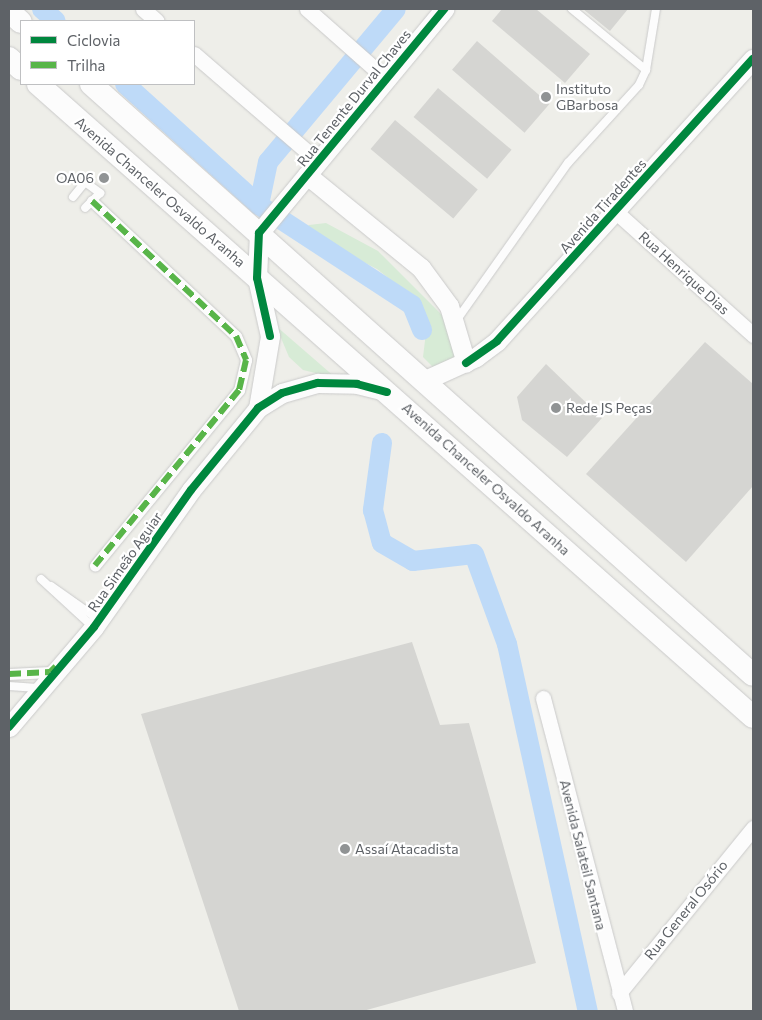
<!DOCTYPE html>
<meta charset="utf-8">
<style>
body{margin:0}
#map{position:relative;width:762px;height:1020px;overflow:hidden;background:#eeeee9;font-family:Commissioner,sans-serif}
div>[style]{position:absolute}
.green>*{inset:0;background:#d7ebd6}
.canal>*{height:20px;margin:-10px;padding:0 10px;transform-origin:10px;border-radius:10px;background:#bedaf8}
.building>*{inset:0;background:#d5d5d2;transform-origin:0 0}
.roads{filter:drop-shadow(0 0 1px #cacaca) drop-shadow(0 0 1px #cacaca)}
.service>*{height:8px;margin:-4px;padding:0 4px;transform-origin:4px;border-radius:4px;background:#fcfcfc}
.pedestrian>*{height:11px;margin:-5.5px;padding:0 5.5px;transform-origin:5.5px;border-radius:5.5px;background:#fcfcfc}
.minor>*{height:15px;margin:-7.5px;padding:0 7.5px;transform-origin:7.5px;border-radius:7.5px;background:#fcfcfc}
.tertiary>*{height:19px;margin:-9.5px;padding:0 9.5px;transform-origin:9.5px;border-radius:9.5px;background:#fcfcfc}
.secondary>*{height:22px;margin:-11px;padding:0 11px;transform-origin:11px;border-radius:11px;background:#fcfcfc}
.quiet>*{height:6px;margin-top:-3px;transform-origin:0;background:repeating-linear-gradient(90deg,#58b549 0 12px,transparent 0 18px)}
.cycleway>*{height:8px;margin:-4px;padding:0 4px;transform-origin:4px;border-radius:4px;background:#00873e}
.dots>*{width:14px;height:14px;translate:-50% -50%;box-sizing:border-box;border:2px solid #fff;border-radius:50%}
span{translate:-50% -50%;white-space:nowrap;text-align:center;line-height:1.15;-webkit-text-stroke:4.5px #fff;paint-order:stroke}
.poi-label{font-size:14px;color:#5e6267}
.left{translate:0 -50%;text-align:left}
.right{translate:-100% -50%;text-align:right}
.street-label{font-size:14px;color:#5e6267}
.frame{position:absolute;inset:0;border:10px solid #5e6267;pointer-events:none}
.legend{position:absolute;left:20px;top:20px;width:175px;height:65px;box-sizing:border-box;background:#fff;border:1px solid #bfc0c2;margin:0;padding:6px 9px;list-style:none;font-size:15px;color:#5e6267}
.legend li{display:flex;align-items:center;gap:10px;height:25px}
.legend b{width:25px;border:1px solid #bfc0c2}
</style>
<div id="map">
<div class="green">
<div style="clip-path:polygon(326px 223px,378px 251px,454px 327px,464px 353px,437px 371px,423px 357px,427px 324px,422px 305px,377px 269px,303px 231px,309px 225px)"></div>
<div style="clip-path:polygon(276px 326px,336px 378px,303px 370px,289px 357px)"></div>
</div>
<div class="canal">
<div style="left:42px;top:9px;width:18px;rotate:41deg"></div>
<div style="left:125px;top:84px;width:181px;rotate:42.1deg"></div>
<div style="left:259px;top:205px;width:183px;rotate:33.2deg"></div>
<div style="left:412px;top:305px;width:27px;rotate:68deg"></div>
<div style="left:259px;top:205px;width:44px;rotate:-78.2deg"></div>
<div style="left:268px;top:162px;width:199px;rotate:-50.1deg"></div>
<div style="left:382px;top:443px;width:68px;rotate:97.7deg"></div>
<div style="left:373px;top:510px;width:34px;rotate:75deg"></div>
<div style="left:382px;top:543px;width:36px;rotate:30deg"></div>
<div style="left:413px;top:561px;width:61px;rotate:-6.5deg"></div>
<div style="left:474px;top:554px;width:96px;rotate:69.9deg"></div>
<div style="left:507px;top:644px;width:376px;rotate:77.6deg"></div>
</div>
<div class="building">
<div style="clip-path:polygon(502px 9px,536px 9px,590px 54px,565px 83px,492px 21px)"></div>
<div style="clip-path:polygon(583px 9px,628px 9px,610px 31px)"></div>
<div style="left:477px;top:41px;width:96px;height:38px;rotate:41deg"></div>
<div style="left:438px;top:88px;width:96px;height:38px;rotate:40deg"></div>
<div style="left:395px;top:120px;width:108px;height:38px;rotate:40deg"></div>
<div style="clip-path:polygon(705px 342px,753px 384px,753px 486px,686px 562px,586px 474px)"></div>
<div style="clip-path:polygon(546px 364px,602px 418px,567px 457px,522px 420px,517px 397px)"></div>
<div style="clip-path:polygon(412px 642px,440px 725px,469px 723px,536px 963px,363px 1011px,239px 1011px,141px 714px)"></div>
</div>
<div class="roads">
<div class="service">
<div style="left:646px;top:70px;width:62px;rotate:-80.7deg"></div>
<div style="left:73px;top:197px;width:19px;rotate:-51deg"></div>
<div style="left:85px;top:182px;width:19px;rotate:36deg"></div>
<div style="left:100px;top:193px;width:21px;rotate:135deg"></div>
<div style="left:456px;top:321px;width:194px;rotate:-54.7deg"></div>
<div style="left:568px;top:163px;width:105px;rotate:-47.7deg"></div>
<div style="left:639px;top:85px;width:17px;rotate:-65deg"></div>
<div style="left:646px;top:70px;width:96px;rotate:-140.5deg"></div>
<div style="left:41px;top:579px;width:71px;rotate:42.7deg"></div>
<div style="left:51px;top:586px;width:59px;rotate:35.3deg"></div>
<div style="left:9px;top:686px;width:32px;rotate:4deg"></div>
</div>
<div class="pedestrian">
<div style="left:92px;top:201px;width:197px;rotate:43.2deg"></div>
<div style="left:236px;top:336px;width:26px;rotate:67deg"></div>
<div style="left:246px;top:360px;width:31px;rotate:103deg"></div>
<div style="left:239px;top:390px;width:227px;rotate:129.4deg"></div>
<div style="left:9px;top:674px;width:41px;rotate:-2.8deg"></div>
<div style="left:50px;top:672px;width:8px;rotate:-45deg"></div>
</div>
<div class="minor">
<div style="left:143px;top:9px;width:18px;rotate:41deg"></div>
<div style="left:307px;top:9px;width:104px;rotate:41.5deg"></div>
<div style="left:194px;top:54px;width:165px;rotate:40.8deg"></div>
<div style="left:615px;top:211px;width:186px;rotate:41.9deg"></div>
<div style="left:543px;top:698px;width:324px;rotate:75.3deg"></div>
<div style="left:619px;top:993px;width:213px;rotate:-50.9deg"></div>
</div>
<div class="tertiary">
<div style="left:307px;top:175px;width:147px;rotate:39.2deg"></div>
<div style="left:421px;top:268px;width:47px;rotate:53.6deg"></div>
<div style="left:449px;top:306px;width:59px;rotate:73.4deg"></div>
<div style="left:423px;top:381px;width:58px;rotate:-24.4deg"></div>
<div style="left:476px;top:357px;width:26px;rotate:-37deg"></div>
<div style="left:497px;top:341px;width:381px;rotate:-47.8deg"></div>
<div style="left:258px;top:408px;width:73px;rotate:-80.5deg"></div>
<div style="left:270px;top:336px;width:59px;rotate:-102.6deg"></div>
<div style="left:257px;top:278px;width:45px;rotate:-87.5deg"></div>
<div style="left:259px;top:233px;width:291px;rotate:-50.4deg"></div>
<div style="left:9px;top:727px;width:131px;rotate:-49.6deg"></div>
<div style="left:94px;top:627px;width:168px;rotate:-54.7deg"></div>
<div style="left:191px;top:490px;width:106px;rotate:-50.7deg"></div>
<div style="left:258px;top:408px;width:28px;rotate:-32deg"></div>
<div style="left:282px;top:393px;width:37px;rotate:-16deg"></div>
<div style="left:318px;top:383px;width:39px;rotate:1deg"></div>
<div style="left:357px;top:384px;width:29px;rotate:14deg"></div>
</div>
<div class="secondary">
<div style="left:9px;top:11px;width:16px;rotate:43deg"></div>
<div style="left:9px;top:58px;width:16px;rotate:43deg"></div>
<div style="left:38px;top:84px;width:955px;rotate:41.52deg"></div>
<div style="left:91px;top:84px;width:887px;rotate:41.76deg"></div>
</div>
</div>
<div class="quiet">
<div style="left:92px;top:201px;width:197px;rotate:43.2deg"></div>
<div style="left:236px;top:336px;width:26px;rotate:67deg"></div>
<div style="left:246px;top:360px;width:31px;rotate:103deg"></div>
<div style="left:239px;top:390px;width:227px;rotate:129.4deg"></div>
<div style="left:9px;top:674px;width:41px;rotate:-2.8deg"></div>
<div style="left:50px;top:672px;width:8px;rotate:-45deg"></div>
</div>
<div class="cycleway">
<div style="left:270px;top:336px;width:59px;rotate:-102.6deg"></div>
<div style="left:257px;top:278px;width:45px;rotate:-87.5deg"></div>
<div style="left:259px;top:233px;width:291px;rotate:-50.4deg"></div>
<div style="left:466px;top:363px;width:38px;rotate:-35deg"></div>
<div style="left:497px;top:341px;width:381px;rotate:-47.8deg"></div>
<div style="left:9px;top:727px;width:131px;rotate:-49.6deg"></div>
<div style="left:94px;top:627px;width:168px;rotate:-54.7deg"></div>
<div style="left:191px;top:490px;width:106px;rotate:-50.7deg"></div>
<div style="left:258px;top:408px;width:28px;rotate:-32deg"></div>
<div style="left:282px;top:393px;width:37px;rotate:-16deg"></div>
<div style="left:318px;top:383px;width:39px;rotate:1deg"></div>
<div style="left:357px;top:384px;width:31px;rotate:15deg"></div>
</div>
<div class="dots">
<div style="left:546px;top:97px;background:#909394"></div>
<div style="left:104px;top:178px;background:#909394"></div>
<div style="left:556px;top:408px;background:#909394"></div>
<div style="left:345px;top:849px;background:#909394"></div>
</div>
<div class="poi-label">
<span class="left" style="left:556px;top:97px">Instituto<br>GBarbosa</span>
<span class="right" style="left:94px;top:178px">OA06</span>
<span class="left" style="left:566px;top:408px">Rede JS Peças</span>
<span class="left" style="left:355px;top:849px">Assaí Atacadista</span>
</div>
<div class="street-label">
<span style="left:354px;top:98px;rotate:-51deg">Rua Tenente Durval Chaves</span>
<span style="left:160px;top:192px;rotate:41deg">Avenida Chanceler Osvaldo Aranha</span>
<span style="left:603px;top:206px;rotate:-48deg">Avenida Tiradentes</span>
<span style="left:684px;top:273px;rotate:42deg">Rua Henrique Dias</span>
<span style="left:486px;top:479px;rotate:42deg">Avenida Chanceler Osvaldo Aranha</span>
<span style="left:125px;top:562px;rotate:-55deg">Rua Simeão Aguiar</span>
<span style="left:583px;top:855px;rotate:76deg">Avenida Salateil Santana</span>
<span style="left:686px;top:910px;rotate:-51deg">Rua General Osório</span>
</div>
<div class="frame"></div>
<ul class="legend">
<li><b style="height:6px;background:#00873e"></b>Ciclovia</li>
<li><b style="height:6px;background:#58b549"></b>Trilha</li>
</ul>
</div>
